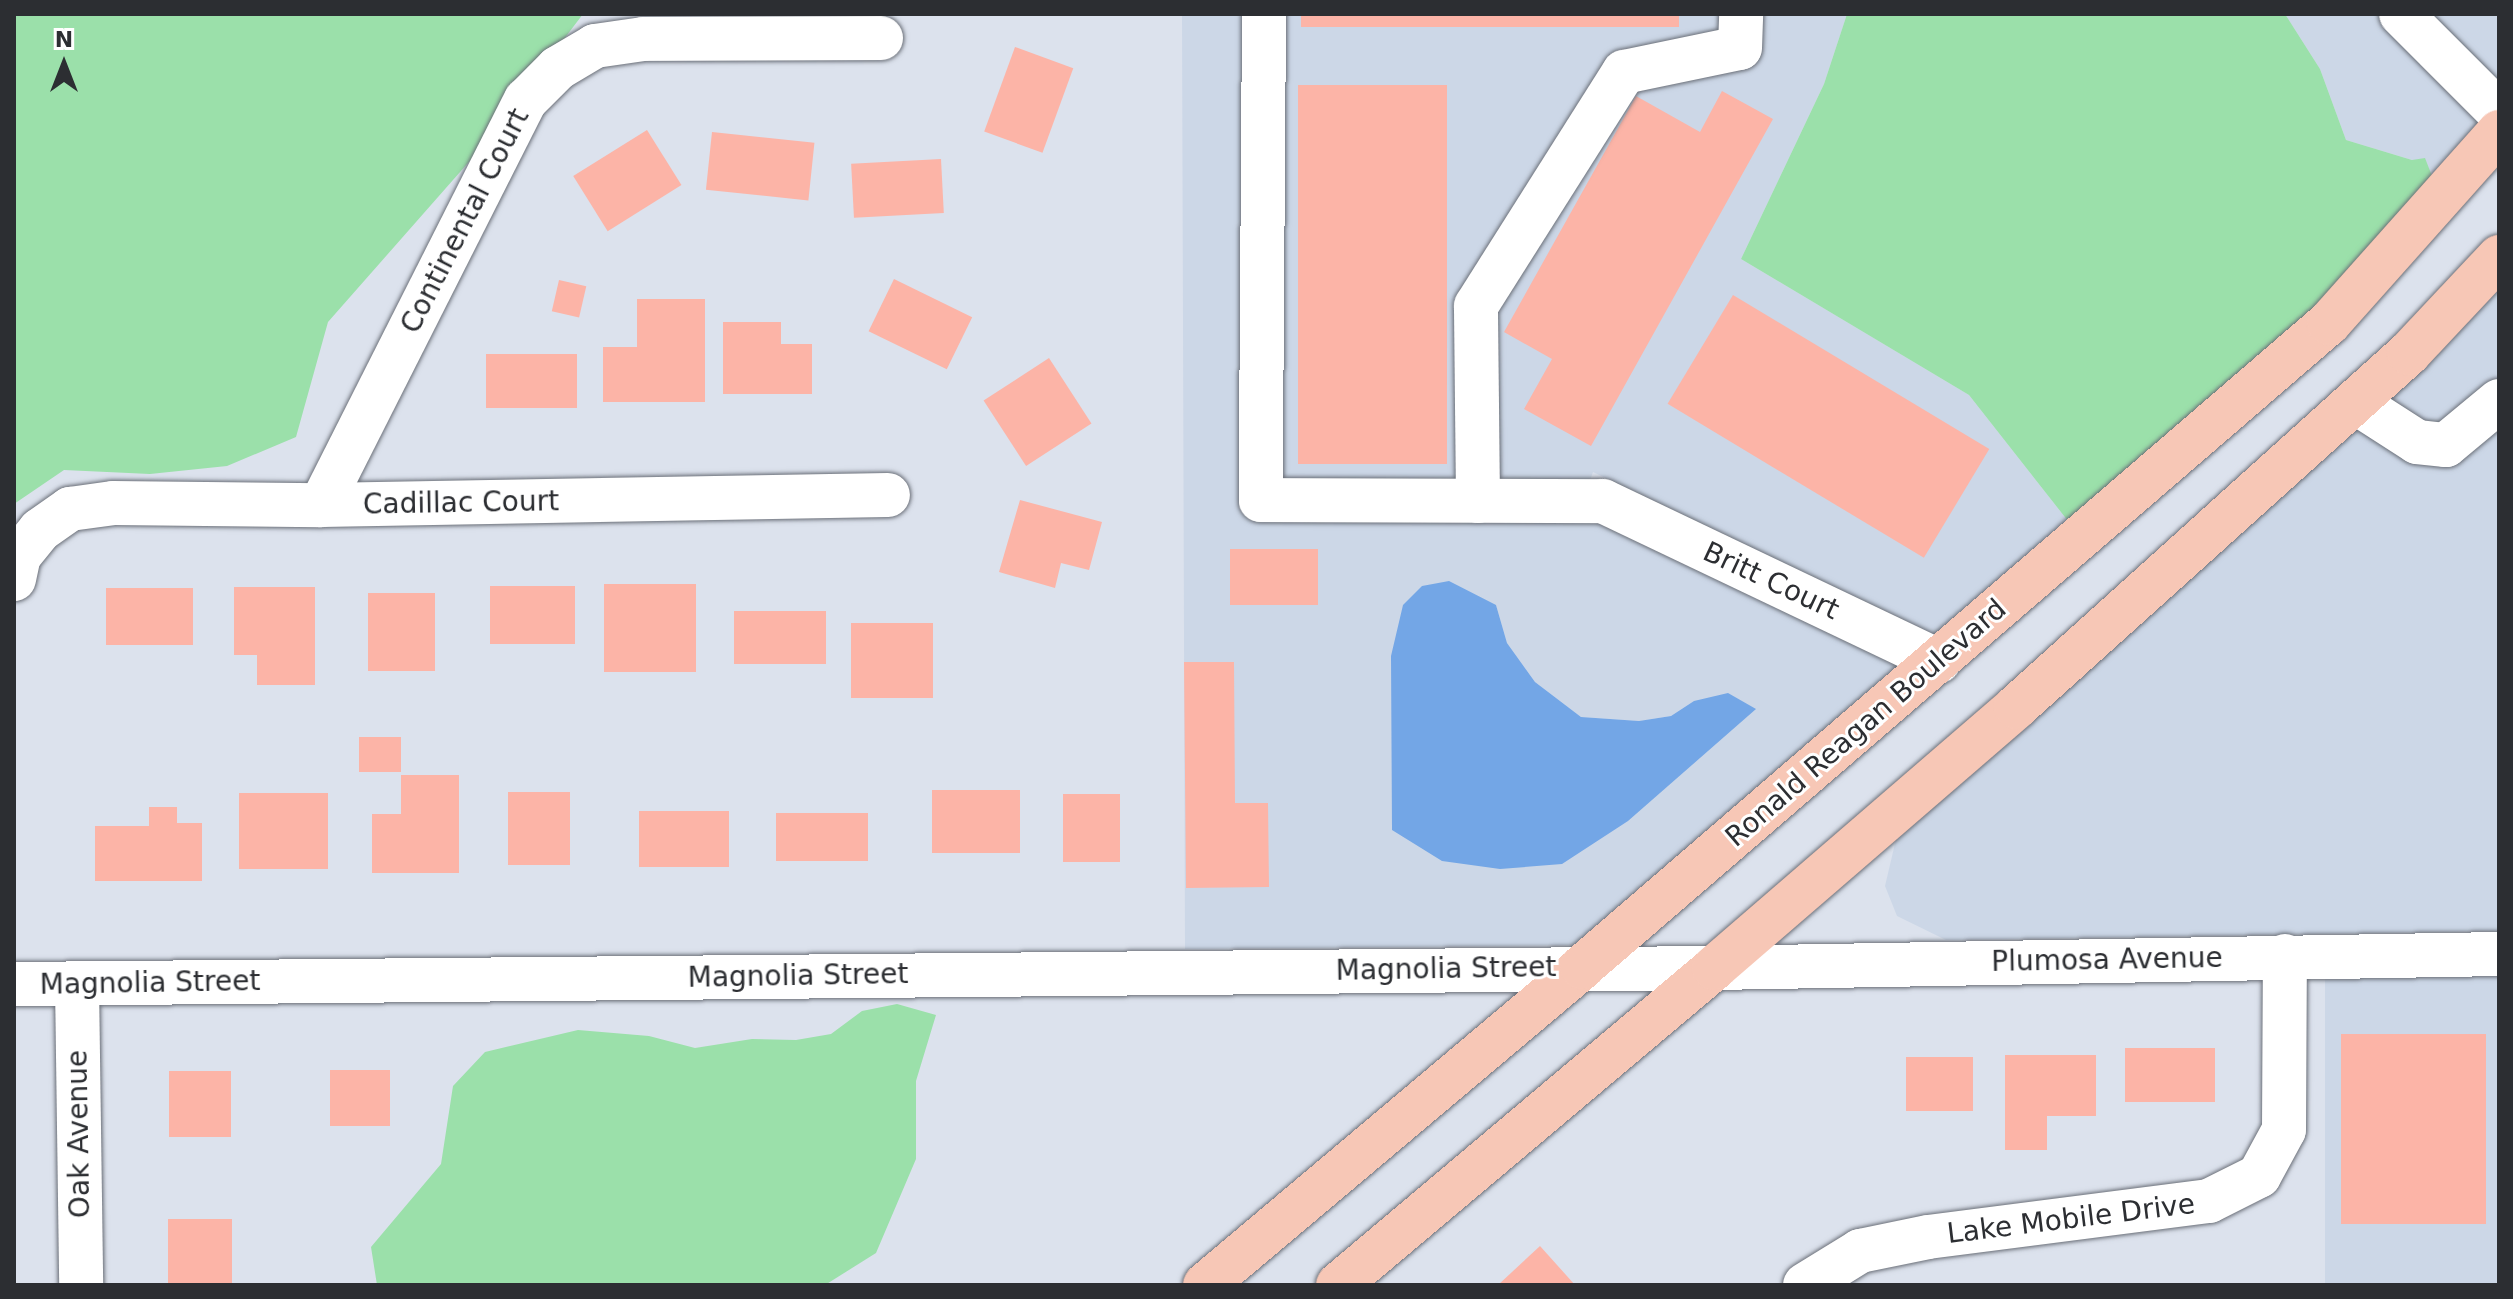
<!DOCTYPE html>
<style>
body{margin:0}
#map{position:relative;width:2513px;height:1299px;overflow:hidden;background:#dce2ed;font-family:"DejaVu Sans",sans-serif}
div>[style]{position:absolute}
.built>*{inset:0;background:#ccd7e7;transform-origin:0 0}
.green>*{inset:0;background:#9be0aa}
.water>*{inset:0;background:#73a6e6}
.building>*{inset:0;background:#fcb4a7;transform-origin:0 0}
.roads{filter:drop-shadow(0 0 2px #6a6f78) drop-shadow(0 0 2px #6a6f78)}
.minor>*{height:44px;margin:-22px;padding:0 22px;transform-origin:22px;border-radius:22px;background:#fff}
.major>*{height:44px;margin:-22px;padding:0 22px;transform-origin:22px;border-radius:22px;background:#f7c7b6}
span{translate:-50% -50%;white-space:nowrap;text-align:center;line-height:1.15;-webkit-text-stroke:6px #fff;paint-order:stroke}
.street-label{font-size:28px;color:#2c2e32}
.frame{position:absolute;inset:0;border:16px solid #2c2e32;pointer-events:none}
.north{position:absolute;left:24px;top:24px;width:80px;height:80px;-webkit-text-stroke:6px #fff;paint-order:stroke;rotate:0deg;font-size:22px;font-weight:700;line-height:32px;text-align:center;color:#2c2e32}
.north::after{content:'';display:block;margin:auto;width:28px;height:36px;background:#2c2e32;clip-path:polygon(50% 0,100% 100%,50% 72%,0 100%)}
</style>
<div id="map">
<div class="built">
<div style="clip-path:polygon(evenodd,1182px 14px,1847px 14px,1824px 84px,1741px 259px,1969px 395px,2068px 521px,1936px 636px,1593px 472px,1578px 514px,1899px 667px,1575px 945px,1185px 949px,1182px 14px,1496px 605px,1507px 643px,1535px 682px,1581px 717px,1639px 721px,1671px 716px,1694px 701px,1500px 869px,1496px 605px)"></div>
<div style="clip-path:polygon(2285px 14px,2499px 14px,2499px 100px,2432px 176px,2412px 160px,2346px 140px,2320px 69px)"></div>
<div style="clip-path:polygon(2499px 288px,2499px 931px,1946px 940px,1897px 916px,1885px 886px,1897px 835px)"></div>
<div style="left:2499px;top:976px;width:309px;height:174px;rotate:90deg"></div>
</div>
<div class="green">
<div style="clip-path:polygon(14px 14px,583px 14px,564px 39px,544px 51px,514px 83px,475px 155px,328px 322px,296px 437px,227px 466px,150px 474px,64px 470px,14px 504px)"></div>
<div style="clip-path:polygon(1847px 14px,2285px 14px,2320px 69px,2346px 140px,2412px 160px,2425px 158px,2432px 176px,2316px 306px,2068px 521px,1969px 395px,1741px 259px,1824px 84px)"></div>
<div style="clip-path:polygon(897px 1004px,936px 1015px,916px 1081px,916px 1159px,876px 1253px,825px 1285px,377px 1285px,371px 1247px,441px 1164px,453px 1086px,485px 1052px,578px 1030px,649px 1036px,695px 1048px,752px 1039px,796px 1040px,831px 1034px,862px 1011px)"></div>
</div>
<div class="water">
<div style="clip-path:polygon(1449px 581px,1496px 605px,1507px 643px,1535px 682px,1581px 717px,1639px 721px,1671px 716px,1694px 701px,1728px 693px,1756px 709px,1628px 821px,1562px 864px,1500px 869px,1442px 861px,1392px 830px,1391px 656px,1403px 605px,1422px 586px)"></div>
</div>
<div class="building">
<div style="left:1301px;top:14px;width:378px;height:13px"></div>
<div style="left:1015px;top:47px;width:62px;height:90px;rotate:20deg"></div>
<div style="left:1298px;top:85px;width:149px;height:379px"></div>
<div style="clip-path:polygon(1722px 91px,1773px 119px,1591px 446px,1524px 409px,1552px 359px,1504px 332px,1636px 96px,1700px 132px)"></div>
<div style="left:647px;top:130px;width:65px;height:87px;rotate:58deg"></div>
<div style="left:712px;top:132px;width:103px;height:58px;rotate:6deg"></div>
<div style="left:941px;top:159px;width:54px;height:90px;rotate:87deg"></div>
<div style="left:894px;top:279px;width:87px;height:58px;rotate:26deg"></div>
<div style="left:559px;top:280px;width:28px;height:32px;rotate:13deg"></div>
<div style="left:1733px;top:295px;width:299px;height:127px;rotate:31deg"></div>
<div style="clip-path:polygon(637px 299px,705px 299px,705px 402px,603px 402px,603px 347px,637px 347px)"></div>
<div style="clip-path:polygon(723px 322px,781px 322px,781px 344px,812px 344px,812px 394px,723px 394px)"></div>
<div style="left:486px;top:354px;width:91px;height:54px"></div>
<div style="left:1049px;top:358px;width:78px;height:78px;rotate:57deg"></div>
<div style="clip-path:polygon(1020px 500px,1102px 522px,1089px 570px,1061px 563px,1055px 588px,999px 572px)"></div>
<div style="left:1230px;top:549px;width:88px;height:56px"></div>
<div style="left:604px;top:584px;width:92px;height:88px"></div>
<div style="left:575px;top:586px;width:58px;height:85px;rotate:90deg"></div>
<div style="clip-path:polygon(234px 587px,315px 587px,315px 685px,257px 685px,257px 655px,234px 655px)"></div>
<div style="left:106px;top:588px;width:87px;height:57px"></div>
<div style="left:368px;top:593px;width:67px;height:78px"></div>
<div style="left:734px;top:611px;width:92px;height:53px"></div>
<div style="left:851px;top:623px;width:82px;height:75px"></div>
<div style="clip-path:polygon(1184px 662px,1234px 662px,1235px 803px,1268px 803px,1269px 887px,1186px 888px)"></div>
<div style="left:359px;top:737px;width:42px;height:35px"></div>
<div style="clip-path:polygon(401px 775px,459px 775px,459px 873px,372px 873px,372px 814px,401px 814px)"></div>
<div style="left:932px;top:790px;width:88px;height:63px"></div>
<div style="left:508px;top:792px;width:62px;height:73px"></div>
<div style="left:239px;top:793px;width:89px;height:76px"></div>
<div style="left:1063px;top:794px;width:57px;height:68px"></div>
<div style="clip-path:polygon(149px 807px,177px 807px,177px 823px,202px 823px,202px 881px,95px 881px,95px 826px,149px 826px)"></div>
<div style="left:639px;top:811px;width:90px;height:56px"></div>
<div style="left:776px;top:813px;width:92px;height:48px"></div>
<div style="left:2341px;top:1034px;width:145px;height:190px"></div>
<div style="left:2125px;top:1048px;width:90px;height:54px"></div>
<div style="clip-path:polygon(2005px 1055px,2096px 1055px,2096px 1116px,2047px 1116px,2047px 1150px,2005px 1150px)"></div>
<div style="left:1906px;top:1057px;width:67px;height:54px"></div>
<div style="left:330px;top:1070px;width:60px;height:56px"></div>
<div style="left:169px;top:1071px;width:62px;height:66px"></div>
<div style="left:168px;top:1219px;width:64px;height:66px"></div>
<div style="clip-path:polygon(1540px 1246px,1575px 1285px,1498px 1285px)"></div>
</div>
<div class="roads">
<div class="minor">
<div style="left:1264px;top:14px;width:486px;rotate:90.4deg"></div>
<div style="left:1261px;top:500px;width:342px;rotate:0.2deg"></div>
<div style="left:1603px;top:501px;width:372px;rotate:25.5deg"></div>
<div style="left:2401px;top:14px;width:139px;rotate:45deg"></div>
<div style="left:2355px;top:402px;width:74px;rotate:32.8deg"></div>
<div style="left:2417px;top:442px;width:29px;rotate:6deg"></div>
<div style="left:2446px;top:445px;width:69px;rotate:-39.7deg"></div>
<div style="left:1478px;top:501px;width:195px;rotate:-90.6deg"></div>
<div style="left:1476px;top:306px;width:277px;rotate:-57.7deg"></div>
<div style="left:1624px;top:72px;width:118px;rotate:-11.7deg"></div>
<div style="left:1740px;top:48px;width:34px;rotate:-88deg"></div>
<div style="left:321px;top:505px;width:454px;rotate:-63.2deg"></div>
<div style="left:526px;top:100px;width:45px;rotate:-45deg"></div>
<div style="left:558px;top:68px;width:43px;rotate:-30.7deg"></div>
<div style="left:595px;top:46px;width:49px;rotate:-8.3deg"></div>
<div style="left:643px;top:39px;width:238px;rotate:-0.2deg"></div>
<div style="left:14px;top:579px;width:24px;rotate:-78deg"></div>
<div style="left:19px;top:556px;width:33px;rotate:-51deg"></div>
<div style="left:40px;top:530px;width:37px;rotate:-35deg"></div>
<div style="left:70px;top:509px;width:43px;rotate:-7.9deg"></div>
<div style="left:113px;top:503px;width:208px;rotate:0.6deg"></div>
<div style="left:321px;top:505px;width:567px;rotate:-1.01deg"></div>
<div style="left:14px;top:984px;width:1700px;rotate:-0.54deg"></div>
<div style="left:1714px;top:968px;width:785px;rotate:-1.02deg"></div>
<div style="left:77px;top:984px;width:301px;rotate:89.2deg"></div>
<div style="left:1805px;top:1285px;width:65px;rotate:-31.7deg"></div>
<div style="left:1860px;top:1251px;width:69px;rotate:-11.6deg"></div>
<div style="left:1928px;top:1237px;width:283px;rotate:-7.3deg"></div>
<div style="left:2209px;top:1201px;width:56px;rotate:-26.6deg"></div>
<div style="left:2259px;top:1176px;width:52px;rotate:-61.5deg"></div>
<div style="left:2284px;top:1130px;width:174px;rotate:-89.7deg"></div>
</div>
<div class="major">
<div style="left:1205px;top:1285px;width:493px;rotate:-40.1deg"></div>
<div style="left:1582px;top:967px;width:986px;rotate:-40.77deg"></div>
<div style="left:2329px;top:323px;width:256px;rotate:-48.3deg"></div>
<div style="left:1338px;top:1285px;width:492px;rotate:-40.1deg"></div>
<div style="left:1714px;top:968px;width:399px;rotate:-40.8deg"></div>
<div style="left:2016px;top:707px;width:529px;rotate:-42.01deg"></div>
<div style="left:2409px;top:353px;width:132px;rotate:-46.8deg"></div>
</div>
</div>
<div class="street-label">
<span style="left:465px;top:221px;rotate:-63deg">Continental Court</span>
<span style="left:461px;top:503px;rotate:-1deg">Cadillac Court</span>
<span style="left:1771px;top:581px;rotate:25deg">Britt Court</span>
<span style="left:1866px;top:723px;rotate:-41deg">Ronald Reagan Boulevard</span>
<span style="left:2107px;top:960px;rotate:-1deg">Plumosa Avenue</span>
<span style="left:1446px;top:969px;rotate:-1deg">Magnolia Street</span>
<span style="left:798px;top:976px;rotate:-1deg">Magnolia Street</span>
<span style="left:150px;top:983px;rotate:-1deg">Magnolia Street</span>
<span style="left:79px;top:1134px;rotate:-91deg">Oak Avenue</span>
<span style="left:2071px;top:1219px;rotate:-7deg">Lake Mobile Drive</span>
</div>
<div class="frame"></div>
<div class="north">N</div>
</div>
